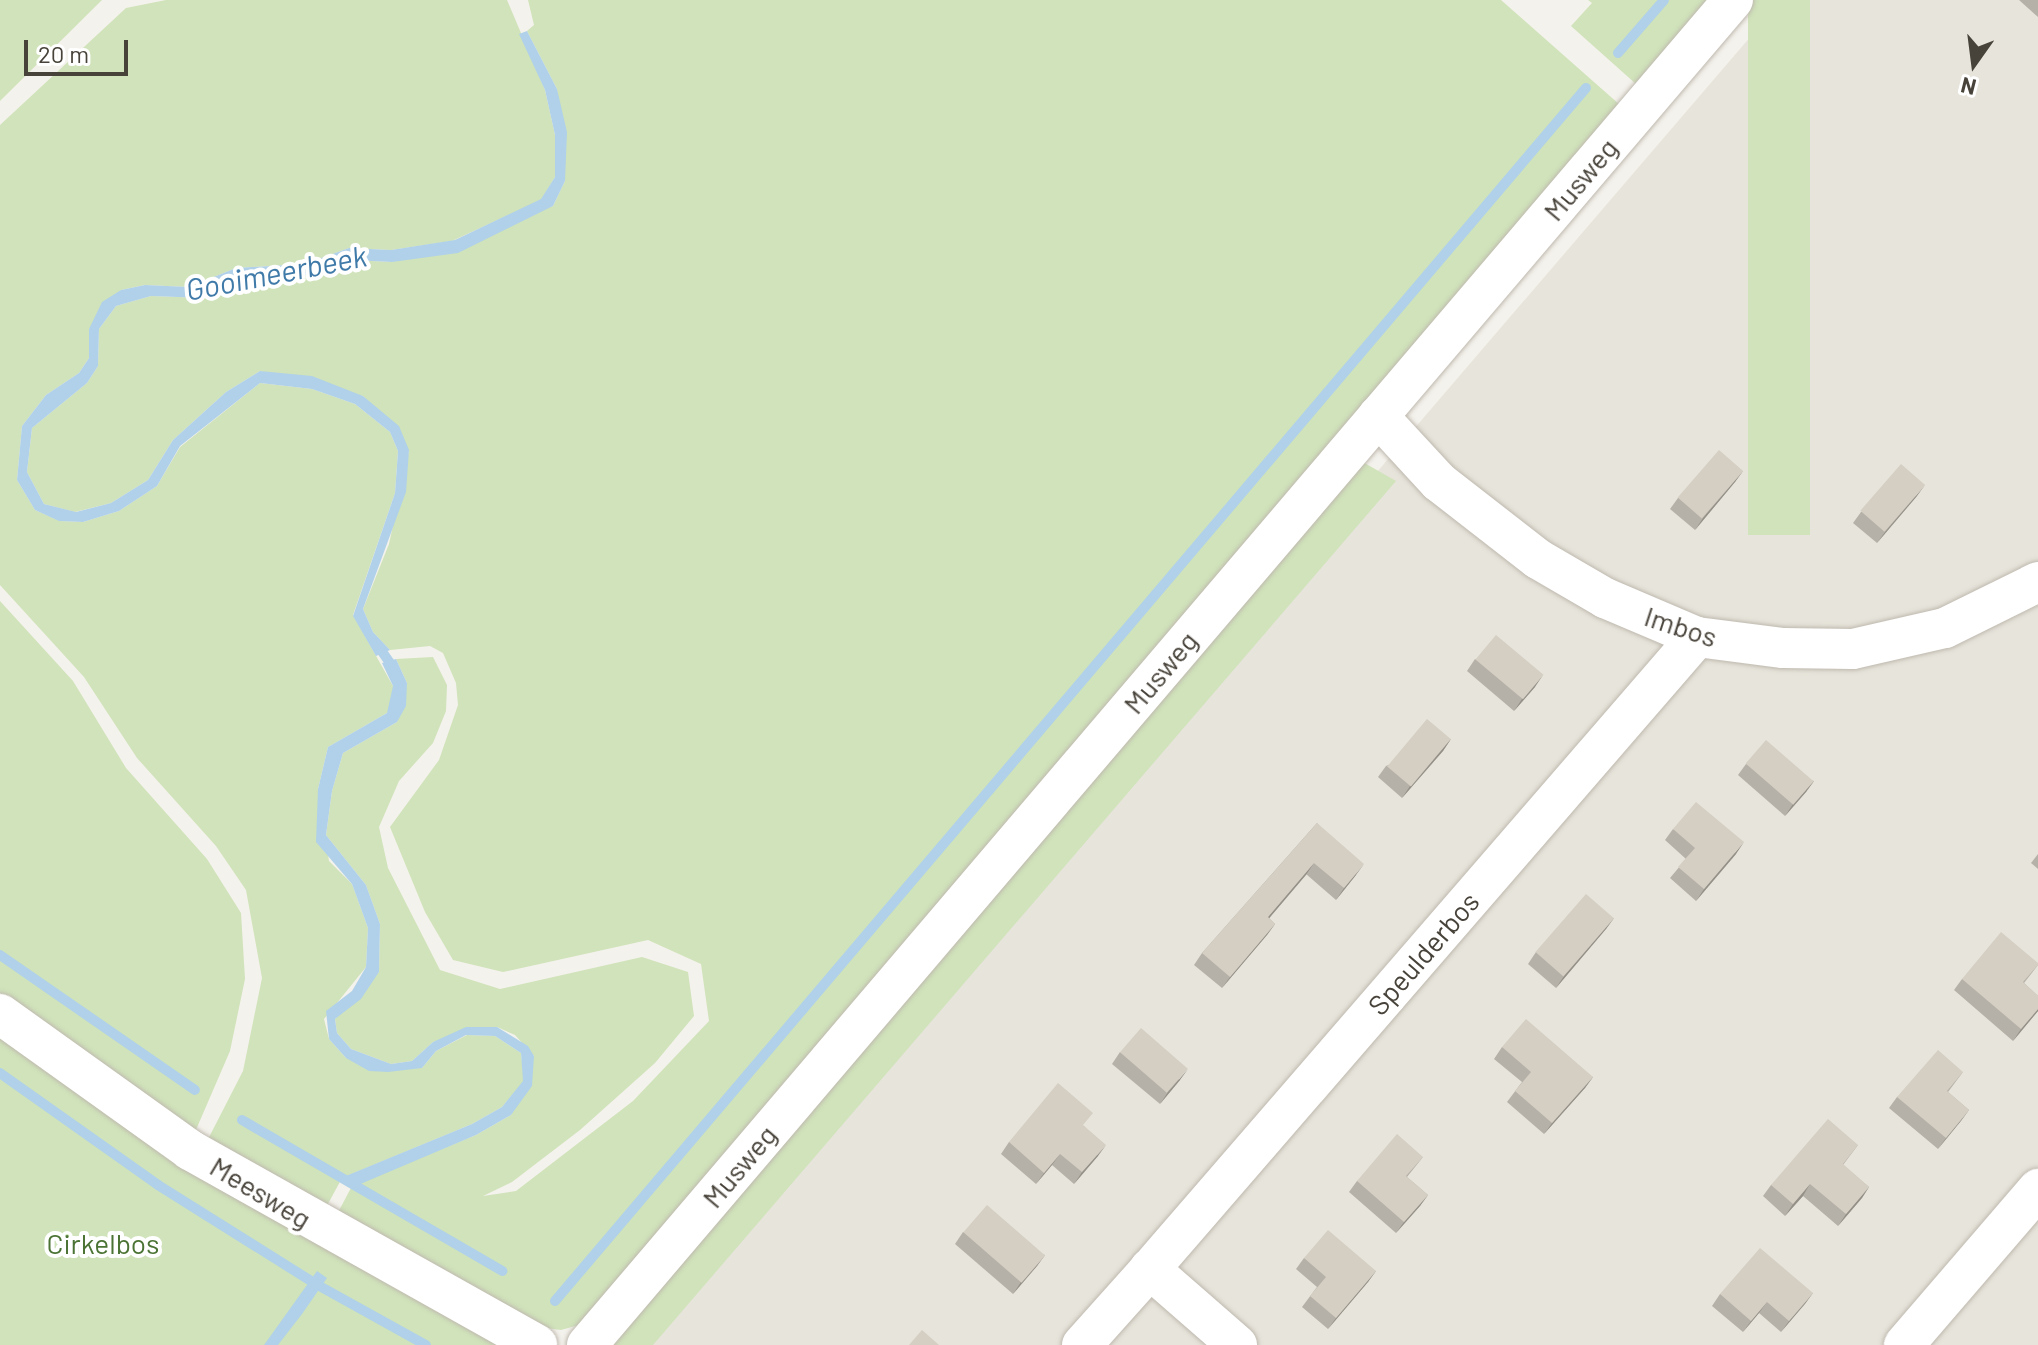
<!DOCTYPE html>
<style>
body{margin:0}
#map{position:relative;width:2038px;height:1345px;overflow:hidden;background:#f4f2ec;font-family:Barlow,sans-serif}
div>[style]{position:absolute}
.residential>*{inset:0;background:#e7e4db}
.green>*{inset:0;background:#d0e3ba;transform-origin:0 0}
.water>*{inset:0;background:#b0d1e9}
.stream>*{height:10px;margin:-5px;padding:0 5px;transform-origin:5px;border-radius:5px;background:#b0d1e9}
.roads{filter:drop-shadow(0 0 2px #bfb9af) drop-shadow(0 0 2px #bfb9af)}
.minor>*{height:40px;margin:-20px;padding:0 20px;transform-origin:20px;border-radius:20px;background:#fff}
.wall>*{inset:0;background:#b6b1a8}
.shaded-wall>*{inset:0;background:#949088}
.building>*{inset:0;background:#d4cec3;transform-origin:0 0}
span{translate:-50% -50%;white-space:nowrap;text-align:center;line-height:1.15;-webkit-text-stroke:8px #fff;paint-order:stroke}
.street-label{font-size:28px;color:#48433a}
.park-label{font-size:28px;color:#4b7334}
.water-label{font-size:30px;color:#3f7aa8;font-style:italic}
.north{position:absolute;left:1934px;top:24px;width:80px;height:80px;-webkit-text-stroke:6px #fff;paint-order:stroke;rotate:194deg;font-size:22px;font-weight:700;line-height:32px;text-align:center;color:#48433a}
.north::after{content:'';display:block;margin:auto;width:28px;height:36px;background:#48433a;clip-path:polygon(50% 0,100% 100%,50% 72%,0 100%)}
.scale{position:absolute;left:24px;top:40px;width:104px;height:36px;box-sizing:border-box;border:4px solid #48433a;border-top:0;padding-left:10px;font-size:24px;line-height:28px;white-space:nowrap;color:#48433a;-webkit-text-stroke:6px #fff;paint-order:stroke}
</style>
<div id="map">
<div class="residential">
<div style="clip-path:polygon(1782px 0,2038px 0,2038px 1345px,628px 1345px)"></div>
</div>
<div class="green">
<div style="clip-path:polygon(0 0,102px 0,0 101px)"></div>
<div style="clip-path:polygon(166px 0,507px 0,545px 90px,555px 135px,555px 177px,541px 200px,452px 241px,391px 250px,349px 248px,305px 264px,236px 268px,189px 287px,145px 285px,121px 290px,89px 329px,89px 358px,79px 373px,46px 395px,22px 426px,17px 480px,35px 510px,60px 521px,83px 522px,119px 511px,157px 486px,180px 447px,260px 383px,312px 389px,355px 404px,390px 432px,398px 451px,395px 493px,353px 615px,393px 686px,393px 701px,387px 713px,328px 747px,318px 789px,329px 861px,352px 884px,368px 928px,366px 967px,324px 1019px,329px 1039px,346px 1058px,422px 1068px,436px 1051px,467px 1035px,495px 1036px,521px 1053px,524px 1081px,502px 1107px,472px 1124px,342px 1178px,323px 1213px,204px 1147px,243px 1071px,262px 978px,246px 890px,216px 846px,137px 758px,84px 677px,0 585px,0 125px,126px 8px)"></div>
<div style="clip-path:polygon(528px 0,1501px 0,1620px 105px,586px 1323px,561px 1330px,530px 1326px,334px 1220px,352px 1186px,476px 1135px,511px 1115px,534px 1056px,515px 1035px,497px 1027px,433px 1042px,412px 1061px,391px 1064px,351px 1049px,337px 1033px,335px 1019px,379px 972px,380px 924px,366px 885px,326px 835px,332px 791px,343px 753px,397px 722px,407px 683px,396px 659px,433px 657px,447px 685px,446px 711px,433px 743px,399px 781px,379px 827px,388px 868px,440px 970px,500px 989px,642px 957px,688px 972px,694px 1016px,655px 1063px,580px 1130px,512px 1182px,483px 1196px,516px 1191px,633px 1101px,709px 1021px,701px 964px,648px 940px,503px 972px,453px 960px,425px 912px,390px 827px,439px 760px,458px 705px,456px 683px,443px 653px,430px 646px,390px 650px,373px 632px,363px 609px,389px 544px,409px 451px,363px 396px,260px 371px,226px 392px,173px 440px,148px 480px,111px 503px,75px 512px,44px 504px,27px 472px,32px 428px,87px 383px,98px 366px,99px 329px,116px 306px,151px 296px,205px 298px,253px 278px,306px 275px,352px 260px,392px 262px,553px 206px,565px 181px,557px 89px,527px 31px,534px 25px)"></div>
<div style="clip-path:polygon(1588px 0,1708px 0,1636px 84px,1571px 26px,1592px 3px)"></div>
<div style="left:1748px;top:0;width:62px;height:535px"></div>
<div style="clip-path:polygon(1354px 457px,1396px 481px,653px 1345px,609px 1345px)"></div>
<div style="clip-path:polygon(0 601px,73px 681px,126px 768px,207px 859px,241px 913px,245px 979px,230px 1051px,192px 1139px,0 999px)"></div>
<div style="clip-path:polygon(0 1025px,508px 1345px,0 1345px)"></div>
</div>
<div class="water">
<div style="clip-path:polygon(527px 31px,557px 89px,567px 132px,565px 181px,553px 206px,458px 253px,392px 262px,352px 260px,306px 275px,253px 278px,205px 298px,151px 296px,116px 306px,99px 329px,98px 366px,87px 383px,32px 428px,27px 472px,44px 504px,76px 512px,111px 503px,148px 480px,173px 440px,226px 392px,260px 371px,312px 376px,363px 396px,399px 426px,409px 450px,406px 492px,363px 609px,373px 632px,390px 650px,376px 656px,353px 616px,395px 493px,398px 451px,390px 432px,355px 404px,312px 389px,260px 383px,180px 446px,157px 486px,119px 511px,83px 522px,59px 521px,35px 510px,17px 480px,22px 426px,46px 395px,79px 373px,89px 358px,89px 329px,102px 302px,121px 290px,145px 285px,189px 287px,236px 268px,305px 264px,349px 248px,391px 250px,455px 240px,541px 199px,555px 177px,555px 135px,545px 90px,519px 34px)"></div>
<div style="clip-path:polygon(396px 659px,407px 683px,406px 706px,397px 722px,343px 753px,332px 791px,326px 835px,366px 885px,380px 924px,379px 972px,361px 999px,335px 1019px,337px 1033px,351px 1049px,391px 1064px,412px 1061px,433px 1042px,466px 1027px,497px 1027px,528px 1046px,534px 1056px,532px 1086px,511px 1115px,476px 1135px,351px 1188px,341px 1178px,472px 1124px,502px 1107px,523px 1081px,521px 1053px,495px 1036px,466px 1035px,436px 1051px,422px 1068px,388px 1072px,369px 1071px,346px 1058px,329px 1039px,326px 1011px,352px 991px,366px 967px,368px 928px,352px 884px,316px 842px,318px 789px,328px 747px,387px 713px,393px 686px,382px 663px)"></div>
<div style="clip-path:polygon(317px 1271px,327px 1278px,302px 1314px,278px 1345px,264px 1345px)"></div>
</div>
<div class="stream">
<div style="left:1618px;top:53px;width:70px;rotate:-49deg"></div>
<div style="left:376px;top:643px;width:35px;rotate:55deg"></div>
<div style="left:0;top:955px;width:237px;rotate:34.7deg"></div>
<div style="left:0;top:1073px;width:194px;rotate:35.3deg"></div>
<div style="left:158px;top:1185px;width:184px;rotate:32.1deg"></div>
<div style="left:314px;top:1283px;width:128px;rotate:29deg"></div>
<div style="left:242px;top:1120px;width:301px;rotate:30.1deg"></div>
<div style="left:555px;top:1301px;width:1592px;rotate:-49.64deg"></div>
</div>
<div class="roads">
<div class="minor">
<div style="left:1378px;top:416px;width:90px;rotate:47.3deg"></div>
<div style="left:1439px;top:482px;width:125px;rotate:37.9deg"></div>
<div style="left:1538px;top:559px;width:78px;rotate:30.2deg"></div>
<div style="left:1605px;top:598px;width:100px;rotate:23deg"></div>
<div style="left:1697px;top:637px;width:87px;rotate:7.3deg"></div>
<div style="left:1783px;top:648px;width:70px;rotate:0.8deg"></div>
<div style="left:1853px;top:649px;width:94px;rotate:-12.9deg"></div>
<div style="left:1945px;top:628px;width:104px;rotate:-26.3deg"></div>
<div style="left:0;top:1014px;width:234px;rotate:35.6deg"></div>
<div style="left:190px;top:1150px;width:398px;rotate:29.3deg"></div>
<div style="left:587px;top:1345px;width:1767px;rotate:-49.57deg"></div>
<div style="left:1082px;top:1345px;width:102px;rotate:-48.2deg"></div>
<div style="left:1237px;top:1345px;width:116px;rotate:-138.9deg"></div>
<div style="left:1150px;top:1269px;width:836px;rotate:-49.12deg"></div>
<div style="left:1904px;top:1345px;width:206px;rotate:-49.3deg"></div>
</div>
</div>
<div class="wall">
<div style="clip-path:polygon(2019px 0,2038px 0,2038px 17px)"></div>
<div style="clip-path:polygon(1743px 471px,1735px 482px,1695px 530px,1670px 509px,1678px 498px)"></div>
<div style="clip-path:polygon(1917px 496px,1877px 543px,1853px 523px,1861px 512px)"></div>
<div style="clip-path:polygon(1475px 659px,1535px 687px,1514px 711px,1467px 671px)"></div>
<div style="clip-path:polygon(1451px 739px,1443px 751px,1402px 798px,1378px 777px,1386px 766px)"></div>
<div style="clip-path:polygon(1746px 764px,1814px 781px,1806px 792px,1785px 816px,1738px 775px)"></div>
<div style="clip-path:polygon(1317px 823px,1356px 875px,1336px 900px,1306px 874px,1269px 918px,1275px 924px,1267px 935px,1222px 988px,1194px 965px,1202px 953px)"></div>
<div style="clip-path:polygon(1673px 829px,1736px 854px,1696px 901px,1670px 878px,1686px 859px,1665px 840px)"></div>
<div style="clip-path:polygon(2038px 854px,2038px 869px,2031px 863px)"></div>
<div style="clip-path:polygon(1614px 918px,1606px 929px,1556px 988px,1528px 964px,1536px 952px)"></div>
<div style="clip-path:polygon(2038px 965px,2024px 983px,2038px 996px,2038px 1011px,2013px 1041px,1954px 990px,1962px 979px)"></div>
<div style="clip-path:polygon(1502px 1047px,1593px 1077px,1585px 1088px,1544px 1134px,1507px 1102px,1522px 1082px,1494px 1059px)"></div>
<div style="clip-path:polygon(1120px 1052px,1180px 1080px,1160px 1104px,1112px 1064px)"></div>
<div style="clip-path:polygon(1963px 1072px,1948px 1092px,1969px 1110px,1938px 1149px,1889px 1108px,1897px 1097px)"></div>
<div style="clip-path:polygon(1084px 1126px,1098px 1156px,1074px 1184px,1052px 1165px,1036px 1184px,1001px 1154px,1009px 1142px)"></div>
<div style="clip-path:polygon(1858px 1145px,1843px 1165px,1869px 1187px,1862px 1198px,1838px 1226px,1803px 1196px,1785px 1216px,1763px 1196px,1771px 1185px)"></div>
<div style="clip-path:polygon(1423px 1157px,1407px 1177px,1428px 1195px,1420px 1206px,1396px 1233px,1349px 1192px,1357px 1181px)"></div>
<div style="clip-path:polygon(963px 1232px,1045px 1255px,1037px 1266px,1013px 1294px,955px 1244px)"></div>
<div style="clip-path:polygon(1304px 1258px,1376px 1271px,1368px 1282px,1328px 1329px,1302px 1307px,1317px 1287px,1296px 1269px)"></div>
<div style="clip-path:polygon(1813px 1293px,1781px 1332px,1759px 1313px,1743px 1332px,1712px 1306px,1720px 1294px)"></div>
</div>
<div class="shaded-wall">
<div style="clip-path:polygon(1743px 471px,1735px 482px,1695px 530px,1703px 518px)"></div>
<div style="clip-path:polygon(1925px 485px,1917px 496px,1877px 543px,1885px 532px)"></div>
<div style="clip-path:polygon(1543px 675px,1535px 687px,1514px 711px,1522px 699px)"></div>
<div style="clip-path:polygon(1451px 739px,1443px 751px,1402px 798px,1410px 786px)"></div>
<div style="clip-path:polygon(1814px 781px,1806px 792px,1785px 816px,1793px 804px)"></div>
<div style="clip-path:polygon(1744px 842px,1736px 854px,1696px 901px,1704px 889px)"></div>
<div style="clip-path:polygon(1314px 863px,1306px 875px,1260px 929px,1268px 917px)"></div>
<div style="clip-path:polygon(1364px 864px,1356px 875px,1336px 900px,1344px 888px)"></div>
<div style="clip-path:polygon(1614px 918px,1606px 929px,1556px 988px,1564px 976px)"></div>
<div style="clip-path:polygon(1275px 924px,1267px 935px,1222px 988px,1230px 977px)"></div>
<div style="clip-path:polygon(2038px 1009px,2038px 1011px,2013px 1041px,2021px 1029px)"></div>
<div style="clip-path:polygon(1188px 1069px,1180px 1080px,1160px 1104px,1168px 1092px)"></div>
<div style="clip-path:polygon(1593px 1077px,1585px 1088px,1544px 1134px,1552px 1123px)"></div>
<div style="clip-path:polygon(1969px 1110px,1961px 1121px,1938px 1149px,1946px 1138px)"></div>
<div style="clip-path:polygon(1106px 1145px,1098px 1156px,1074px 1184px,1082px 1172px)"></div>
<div style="clip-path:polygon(1060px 1154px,1052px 1165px,1036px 1184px,1044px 1173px)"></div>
<div style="clip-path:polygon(1810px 1184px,1803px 1196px,1785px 1216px,1793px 1204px)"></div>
<div style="clip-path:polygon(1869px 1187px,1862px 1198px,1838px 1226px,1846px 1214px)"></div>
<div style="clip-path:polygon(1428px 1195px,1420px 1206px,1396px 1233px,1404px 1222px)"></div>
<div style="clip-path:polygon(1045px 1255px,1037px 1266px,1013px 1294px,1021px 1282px)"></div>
<div style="clip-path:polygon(1376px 1271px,1368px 1282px,1328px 1329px,1336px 1318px)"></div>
<div style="clip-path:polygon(1813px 1293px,1805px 1304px,1781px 1332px,1789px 1321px)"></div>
<div style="clip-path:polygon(1767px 1302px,1759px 1313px,1743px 1332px,1751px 1321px)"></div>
</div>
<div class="building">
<div style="left:1719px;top:450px;width:32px;height:63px;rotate:41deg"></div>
<div style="left:1901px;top:464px;width:32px;height:62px;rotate:41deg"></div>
<div style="left:1496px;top:635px;width:62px;height:32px;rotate:40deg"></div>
<div style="left:1427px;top:719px;width:31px;height:62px;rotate:40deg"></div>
<div style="left:1766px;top:740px;width:63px;height:31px;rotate:41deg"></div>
<div style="clip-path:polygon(1696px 802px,1744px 842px,1704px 889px,1678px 867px,1695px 848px,1673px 829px)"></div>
<div style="clip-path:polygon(1317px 823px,1364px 864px,1344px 888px,1309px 859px,1314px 863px,1268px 917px,1275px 924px,1230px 977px,1202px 953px)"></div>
<div style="left:1586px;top:894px;width:37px;height:77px;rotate:41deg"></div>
<div style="clip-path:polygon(2001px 932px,2038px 963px,2038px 965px,2023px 982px,2038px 996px,2038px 1009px,2021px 1029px,1962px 979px)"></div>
<div style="clip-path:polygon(1526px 1019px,1593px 1077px,1552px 1123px,1515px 1091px,1531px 1072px,1502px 1047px)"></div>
<div style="left:1141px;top:1028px;width:62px;height:32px;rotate:41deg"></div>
<div style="clip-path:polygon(1938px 1050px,1963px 1072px,1947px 1091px,1969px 1110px,1946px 1138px,1897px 1097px)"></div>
<div style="clip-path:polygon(1058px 1083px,1093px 1113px,1083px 1125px,1106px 1145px,1082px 1172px,1060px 1154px,1044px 1173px,1009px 1142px)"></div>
<div style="clip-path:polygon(1828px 1119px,1858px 1145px,1843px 1164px,1869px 1187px,1846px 1214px,1810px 1184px,1793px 1204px,1771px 1185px)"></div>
<div style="clip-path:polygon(1397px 1134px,1423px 1157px,1406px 1176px,1428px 1195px,1404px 1222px,1357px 1181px)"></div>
<div style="left:987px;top:1205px;width:77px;height:36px;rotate:41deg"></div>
<div style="clip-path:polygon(1328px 1230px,1376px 1271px,1336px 1318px,1310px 1296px,1326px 1277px,1304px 1258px)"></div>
<div style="clip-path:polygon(1760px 1248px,1813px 1293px,1789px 1321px,1767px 1302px,1751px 1321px,1720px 1294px)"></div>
<div style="clip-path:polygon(922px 1330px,939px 1345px,909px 1345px)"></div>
</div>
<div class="street-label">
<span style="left:1580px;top:179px;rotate:-50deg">Musweg</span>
<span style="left:1681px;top:626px;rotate:18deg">Imbos</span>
<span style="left:1160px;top:672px;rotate:-50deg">Musweg</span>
<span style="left:1423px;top:953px;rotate:-49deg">Speulderbos</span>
<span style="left:739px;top:1166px;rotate:-50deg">Musweg</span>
<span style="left:261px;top:1192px;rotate:31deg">Meesweg</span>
</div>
<div class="park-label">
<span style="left:103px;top:1243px">Cirkelbos</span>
</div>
<div class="water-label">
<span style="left:276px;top:272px;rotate:-11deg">Gooimeerbeek</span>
</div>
<div class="north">N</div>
<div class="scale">20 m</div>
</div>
